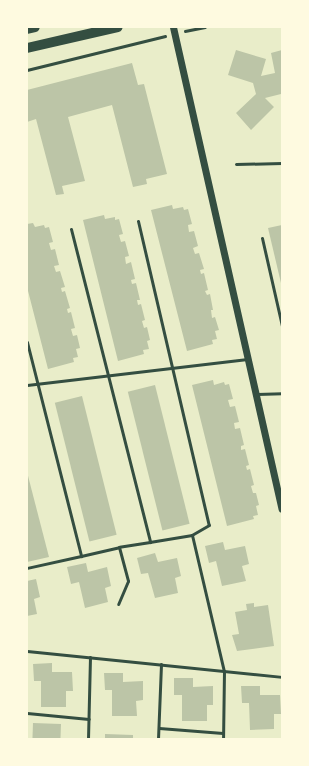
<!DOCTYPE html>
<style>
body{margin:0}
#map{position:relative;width:309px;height:766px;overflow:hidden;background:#e9edc9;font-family:"Open Sans",sans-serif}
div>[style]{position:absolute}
.building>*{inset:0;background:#bcc5a7;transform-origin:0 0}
.path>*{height:2.5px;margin:-1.25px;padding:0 1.25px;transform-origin:1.25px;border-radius:1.25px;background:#344e41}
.service>*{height:3px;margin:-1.5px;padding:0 1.5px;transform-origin:1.5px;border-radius:1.5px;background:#344e41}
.tertiary>*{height:7px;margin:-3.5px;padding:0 3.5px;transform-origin:3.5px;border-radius:3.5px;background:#344e41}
.primary>*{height:10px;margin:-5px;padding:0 5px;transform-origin:5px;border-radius:5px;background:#344e41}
span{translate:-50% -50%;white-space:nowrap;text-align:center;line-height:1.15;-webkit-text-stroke:3px #fefae0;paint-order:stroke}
.frame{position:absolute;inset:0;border:28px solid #fefae0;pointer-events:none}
</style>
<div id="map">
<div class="building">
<div style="clip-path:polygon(236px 50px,266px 59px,261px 76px,275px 73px,271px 53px,282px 50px,282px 96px,281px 94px,265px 98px,274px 107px,251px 130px,236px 113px,256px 94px,253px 83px,228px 75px)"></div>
<div style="clip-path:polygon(132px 63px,138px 85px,144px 84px,167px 174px,146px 179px,147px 184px,133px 187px,112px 105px,68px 117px,85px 181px,62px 186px,64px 194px,56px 195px,36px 119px,27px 122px,27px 90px)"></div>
<div style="clip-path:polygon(172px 205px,173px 209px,183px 207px,184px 210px,188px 209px,192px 224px,188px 225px,189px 232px,194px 231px,198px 246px,193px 248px,195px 254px,199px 253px,204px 269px,200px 270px,201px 274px,204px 273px,208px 290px,205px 291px,207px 295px,210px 294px,213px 310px,211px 310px,212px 318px,215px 317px,219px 330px,215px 331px,217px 339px,212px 340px,213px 344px,187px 351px,151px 210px)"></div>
<div style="clip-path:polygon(104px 215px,105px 219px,115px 217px,115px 220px,119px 219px,123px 234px,119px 235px,121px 242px,125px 241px,129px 256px,125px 257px,126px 264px,131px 262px,135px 279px,131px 280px,132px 284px,136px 283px,140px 300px,137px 300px,138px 305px,141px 304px,145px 320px,142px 321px,144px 328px,147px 327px,150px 340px,147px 341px,149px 349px,143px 350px,144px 354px,118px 361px,83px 220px)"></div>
<div style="clip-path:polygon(33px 223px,35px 227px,44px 225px,45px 228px,49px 227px,53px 242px,49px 243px,51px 250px,55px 249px,59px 265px,54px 266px,56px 272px,60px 271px,65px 287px,61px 288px,62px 292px,65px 291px,70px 308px,67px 309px,68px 313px,71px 312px,75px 328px,71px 329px,73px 336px,77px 335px,80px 348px,76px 349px,78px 357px,73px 358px,74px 362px,48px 369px,27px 287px,27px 224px)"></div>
<div style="clip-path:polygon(282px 225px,282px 282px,281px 283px,268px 228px)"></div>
<div style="clip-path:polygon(213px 380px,214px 385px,224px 382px,225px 385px,229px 384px,233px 399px,228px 400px,230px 407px,235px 406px,239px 422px,234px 423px,235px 429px,240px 428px,244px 445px,241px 446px,241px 450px,245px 449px,249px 465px,246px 466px,247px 470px,250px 469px,254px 485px,251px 486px,253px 493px,256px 493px,259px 505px,256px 506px,258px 515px,253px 516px,254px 519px,227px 526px,192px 385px)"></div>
<div style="left:155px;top:385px;width:143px;height:28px;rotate:76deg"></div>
<div style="left:82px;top:396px;width:143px;height:28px;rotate:76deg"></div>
<div style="clip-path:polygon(27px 472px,49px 557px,27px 562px)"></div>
<div style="clip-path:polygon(223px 542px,225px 550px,245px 546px,249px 564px,242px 566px,246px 581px,222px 586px,216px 561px,209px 563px,205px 546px)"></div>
<div style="clip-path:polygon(155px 553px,158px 562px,177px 558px,181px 576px,175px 578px,178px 593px,155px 598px,148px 573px,141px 574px,137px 558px)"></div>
<div style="clip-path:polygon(86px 563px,88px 572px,107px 567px,111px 586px,105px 588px,108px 602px,85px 608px,79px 582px,71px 584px,67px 567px)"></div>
<div style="clip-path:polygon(36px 579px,40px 597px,34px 599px,37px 614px,27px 616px,27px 581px)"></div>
<div style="clip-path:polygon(254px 603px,254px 607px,268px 605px,274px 646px,237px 651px,232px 635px,239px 634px,235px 612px,247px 610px,246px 604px)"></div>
<div style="clip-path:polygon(52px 663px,52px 672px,72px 672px,73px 691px,66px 691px,66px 707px,41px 707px,41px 681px,34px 681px,33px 664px)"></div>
<div style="clip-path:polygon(104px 673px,123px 673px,123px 682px,143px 681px,143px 700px,136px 701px,137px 716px,112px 716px,112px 690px,105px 690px)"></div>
<div style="clip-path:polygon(174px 678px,193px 678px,193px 687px,213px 686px,213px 705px,207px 705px,207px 721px,182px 721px,182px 695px,174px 695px)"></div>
<div style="clip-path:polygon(241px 686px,260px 686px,260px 695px,280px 695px,281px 714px,274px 714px,274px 729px,250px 730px,249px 703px,242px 703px)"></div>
<div style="left:33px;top:723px;width:28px;height:16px;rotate:2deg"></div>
<div style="clip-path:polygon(105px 734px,133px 735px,133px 739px,105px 739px)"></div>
</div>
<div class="path">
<div style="left:185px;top:31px;width:20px;rotate:-11deg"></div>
<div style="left:27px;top:70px;width:142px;rotate:-13.8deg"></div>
</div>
<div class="service">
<div style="left:236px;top:164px;width:46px;rotate:-1.2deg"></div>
<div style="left:138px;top:221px;width:312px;rotate:76.9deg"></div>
<div style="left:209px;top:525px;width:20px;rotate:150deg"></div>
<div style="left:192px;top:535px;width:43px;rotate:170.5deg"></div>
<div style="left:71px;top:229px;width:323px;rotate:75.8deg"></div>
<div style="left:150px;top:542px;width:31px;rotate:171deg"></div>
<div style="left:262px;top:238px;width:90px;rotate:77.2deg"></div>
<div style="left:27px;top:342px;width:221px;rotate:75.8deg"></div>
<div style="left:81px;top:556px;width:55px;rotate:167.5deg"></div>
<div style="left:27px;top:385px;width:222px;rotate:-6.7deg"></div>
<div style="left:257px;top:394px;width:25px;rotate:-2deg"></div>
<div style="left:192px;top:535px;width:140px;rotate:76.8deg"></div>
<div style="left:224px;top:671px;width:68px;rotate:90.8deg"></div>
<div style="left:81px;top:556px;width:39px;rotate:-13deg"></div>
<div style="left:119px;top:547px;width:35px;rotate:75deg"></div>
<div style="left:128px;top:581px;width:25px;rotate:113deg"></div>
<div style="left:27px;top:651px;width:256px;rotate:5.8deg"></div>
<div style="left:27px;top:713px;width:62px;rotate:5.5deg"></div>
<div style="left:159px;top:728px;width:64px;rotate:4.5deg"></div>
<div style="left:88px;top:739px;width:82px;rotate:-88.6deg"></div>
<div style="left:158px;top:739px;width:75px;rotate:-87.7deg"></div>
</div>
<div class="tertiary">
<div style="left:173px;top:27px;width:494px;rotate:77.3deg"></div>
</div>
<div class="primary">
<div style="left:27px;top:29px;width:8px;rotate:-14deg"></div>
<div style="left:27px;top:48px;width:93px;rotate:-13deg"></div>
</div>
<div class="frame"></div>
</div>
